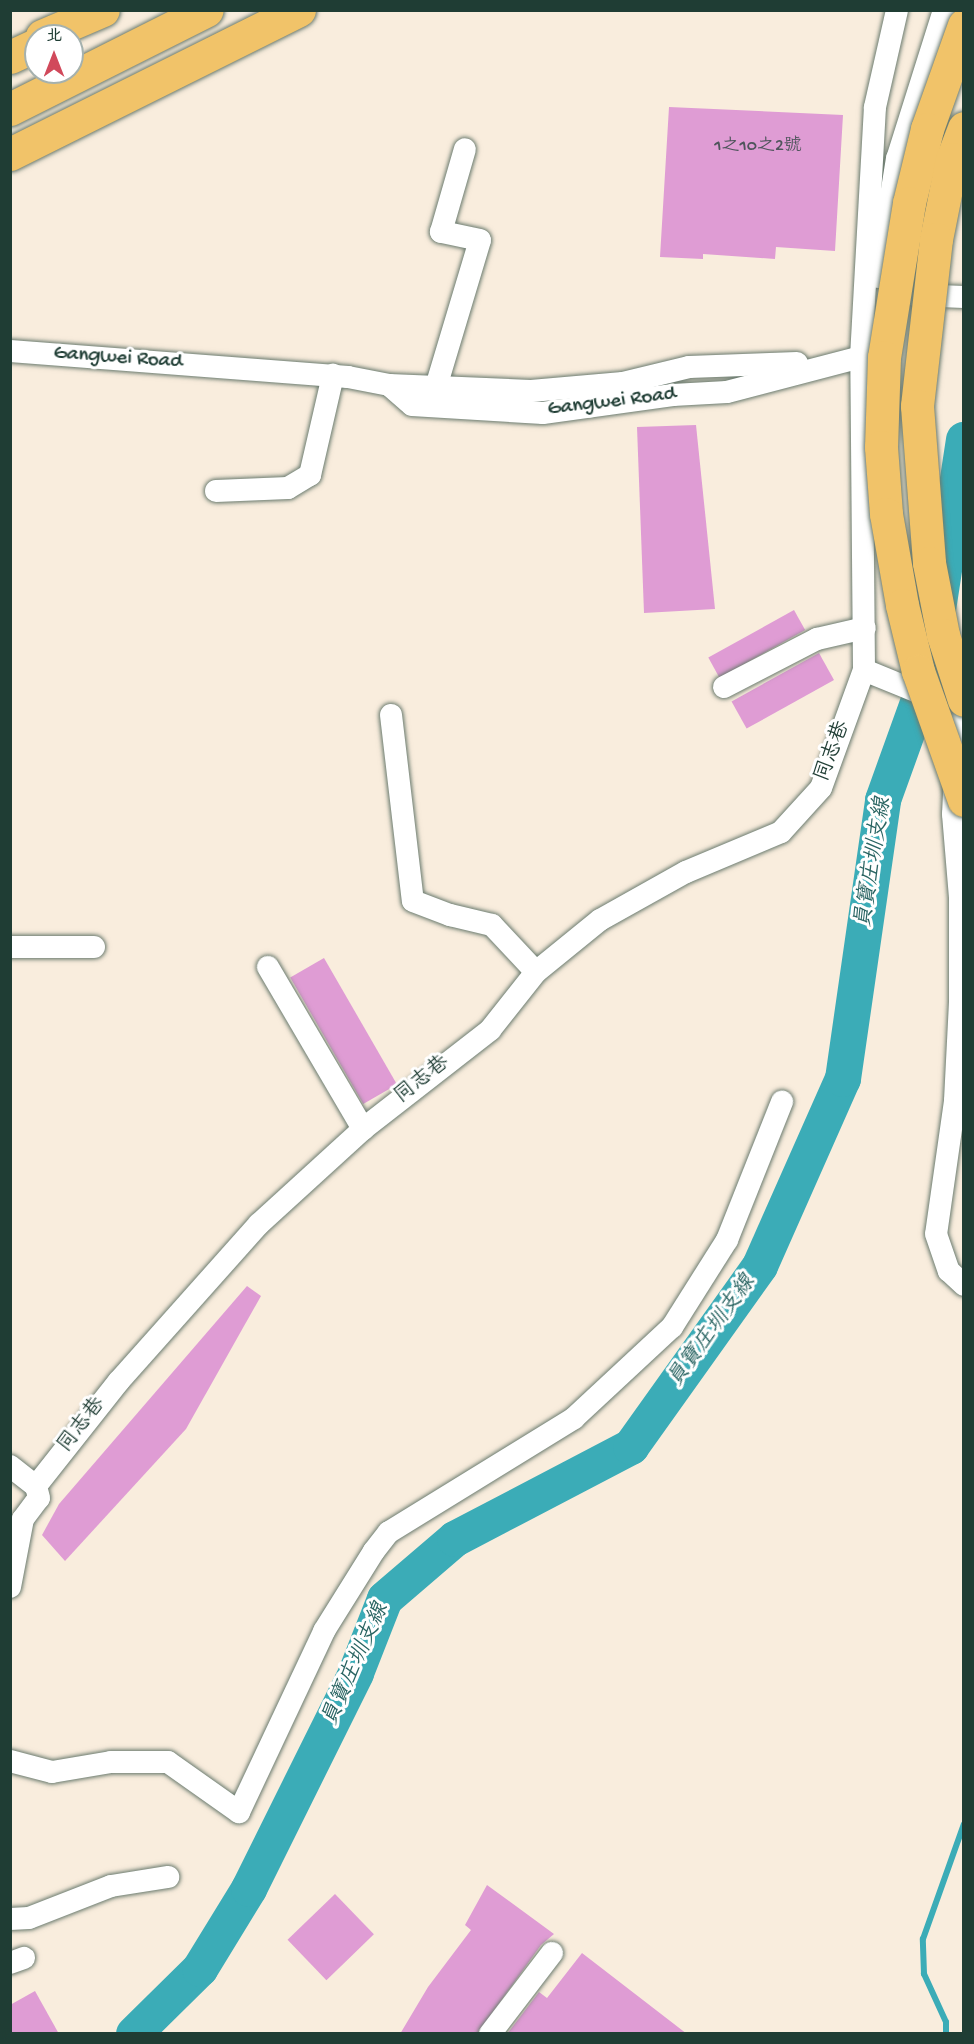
<!DOCTYPE html>
<meta charset="utf-8">
<style>
body{margin:0}
#map{position:relative;width:974px;height:2044px;overflow:hidden;background:#f9eddd;font-family:"Gochi Hand","LXGW WenKai TC",sans-serif}
div>[style]{position:absolute}
.stream>*{height:6px;margin:-3px;padding:0 3px;transform-origin:3px;border-radius:3px;background:#3bacb7}
.river>*{height:36px;margin:-18px;padding:0 18px;transform-origin:18px;border-radius:18px;background:#3bacb7}
.building>*{inset:0;background:#df9cd4;transform-origin:0 0}
.roads{filter:drop-shadow(0 0 2px #6b7b6f) drop-shadow(0 0 2px #6b7b6f)}
.minor>*{height:22px;margin:-11px;padding:0 11px;transform-origin:11px;border-radius:11px;background:#fff}
.highway>*{height:33px;margin:-16.5px;padding:0 16.5px;transform-origin:16.5px;border-radius:16.5px;background:#f1c369}
.bridges{filter:drop-shadow(0 0 2px #6b7b6f) drop-shadow(0 0 2px #6b7b6f)}
.highway-bridge>*{height:33px;margin:-16.5px;padding:0 16.5px;transform-origin:16.5px;border-radius:16.5px;background:#f1c369}
span{translate:-50% -50%;white-space:nowrap;text-align:center;line-height:1.15;-webkit-text-stroke:6px #fff;paint-order:stroke}
.number-label{font-size:18px;color:#4f555c}
.number-label span{-webkit-text-stroke-width:0}
.street-label{font-size:21px;color:#1f3d34}
.water-label{font-size:22px;color:#296462;font-style:italic}
.frame{position:absolute;inset:0;border:12px solid #1f3d34;pointer-events:none}
.north{position:absolute;left:24px;top:24px;width:60px;height:60px;box-sizing:border-box;background:#fff;border:2px solid #a5b1ae;border-radius:50%;rotate:0deg;font-size:16px;font-weight:700;line-height:24px;text-align:center;color:#1f3d34}
.north::after{content:'';display:block;margin:auto;width:21px;height:27px;background:#d1495b;clip-path:polygon(50% 0,100% 100%,50% 72%,0 100%)}
</style>
<div id="map">
<div class="stream">
<div style="left:946px;top:2034px;width:12px;rotate:-90deg"></div>
<div style="left:946px;top:2022px;width:53px;rotate:-114.6deg"></div>
<div style="left:924px;top:1974px;width:35px;rotate:-92deg"></div>
<div style="left:923px;top:1939px;width:122px;rotate:-70.4deg"></div>
</div>
<div class="river">
<div style="left:134px;top:2034px;width:93px;rotate:-44.6deg"></div>
<div style="left:200px;top:1969px;width:94px;rotate:-58.5deg"></div>
<div style="left:249px;top:1889px;width:241px;rotate:-63.6deg"></div>
<div style="left:356px;top:1673px;width:79px;rotate:-68.6deg"></div>
<div style="left:385px;top:1599px;width:92px;rotate:-40.6deg"></div>
<div style="left:455px;top:1539px;width:199px;rotate:-27.6deg"></div>
<div style="left:631px;top:1447px;width:222px;rotate:-54.5deg"></div>
<div style="left:760px;top:1266px;width:205px;rotate:-66.1deg"></div>
<div style="left:843px;top:1079px;width:282px;rotate:-81.8deg"></div>
<div style="left:883px;top:800px;width:133px;rotate:-70.2deg"></div>
<div style="left:928px;top:675px;width:238px;rotate:-81.3deg"></div>
</div>
<div class="building">
<div style="clip-path:polygon(669px 107px,843px 115px,835px 251px,776px 247px,775px 259px,703px 254px,703px 259px,660px 257px)"></div>
<div style="clip-path:polygon(696px 425px,715px 609px,644px 613px,637px 427px)"></div>
<div style="left:794px;top:610px;width:23px;height:98px;rotate:61deg"></div>
<div style="left:819px;top:653px;width:31px;height:100px;rotate:61deg"></div>
<div style="left:324px;top:958px;width:146px;height:39px;rotate:60deg"></div>
<div style="clip-path:polygon(247px 1286px,261px 1296px,186px 1429px,65px 1561px,42px 1535px,59px 1504px)"></div>
<div style="clip-path:polygon(487px 1885px,554px 1934px,541px 1945px,477px 2034px,400px 2034px,428px 1987px,471px 1930px,465px 1925px)"></div>
<div style="left:335px;top:1894px;width:56px;height:66px;rotate:46deg"></div>
<div style="clip-path:polygon(582px 1953px,687px 2034px,507px 2034px,539px 1992px,547px 1998px)"></div>
<div style="clip-path:polygon(35px 1991px,59px 2034px,10px 2034px,10px 2005px)"></div>
</div>
<div class="roads">
<div class="minor">
<div style="left:878px;top:277px;width:120px;rotate:-80.9deg"></div>
<div style="left:897px;top:159px;width:156px;rotate:-72.5deg"></div>
<div style="left:915px;top:295px;width:49px;rotate:2.3deg"></div>
<div style="left:10px;top:351px;width:339px;rotate:4.4deg"></div>
<div style="left:348px;top:377px;width:42px;rotate:11deg"></div>
<div style="left:389px;top:385px;width:30px;rotate:41deg"></div>
<div style="left:412px;top:405px;width:131px;rotate:3.5deg"></div>
<div style="left:543px;top:413px;width:131px;rotate:-7.9deg"></div>
<div style="left:673px;top:395px;width:54px;rotate:-3.2deg"></div>
<div style="left:727px;top:392px;width:138px;rotate:-14.6deg"></div>
<div style="left:389px;top:385px;width:142px;rotate:2.4deg"></div>
<div style="left:531px;top:391px;width:92px;rotate:-5deg"></div>
<div style="left:623px;top:383px;width:68px;rotate:-13.6deg"></div>
<div style="left:689px;top:367px;width:108px;rotate:-2.1deg"></div>
<div style="left:436px;top:387px;width:153px;rotate:-73.3deg"></div>
<div style="left:480px;top:240px;width:40px;rotate:-168deg"></div>
<div style="left:441px;top:232px;width:86px;rotate:-73.9deg"></div>
<div style="left:216px;top:491px;width:72px;rotate:-2.4deg"></div>
<div style="left:288px;top:488px;width:26px;rotate:-31deg"></div>
<div style="left:310px;top:475px;width:103px;rotate:-77deg"></div>
<div style="left:864px;top:670px;width:77px;rotate:22.2deg"></div>
<div style="left:724px;top:687px;width:105px;rotate:-27.3deg"></div>
<div style="left:817px;top:639px;width:49px;rotate:-12.9deg"></div>
<div style="left:958px;top:709px;width:105px;rotate:92.7deg"></div>
<div style="left:953px;top:814px;width:83px;rotate:85.2deg"></div>
<div style="left:960px;top:897px;width:105px;rotate:90deg"></div>
<div style="left:960px;top:1002px;width:99px;rotate:92.9deg"></div>
<div style="left:955px;top:1101px;width:134px;rotate:98.1deg"></div>
<div style="left:936px;top:1234px;width:39px;rotate:71deg"></div>
<div style="left:949px;top:1271px;width:21px;rotate:43deg"></div>
<div style="left:391px;top:715px;width:187px;rotate:83.3deg"></div>
<div style="left:413px;top:901px;width:40px;rotate:21deg"></div>
<div style="left:450px;top:915px;width:43px;rotate:13.4deg"></div>
<div style="left:492px;top:925px;width:64px;rotate:46.9deg"></div>
<div style="left:10px;top:947px;width:84px"></div>
<div style="left:268px;top:967px;width:188px;rotate:59.6deg"></div>
<div style="left:10px;top:1466px;width:33px;rotate:38deg"></div>
<div style="left:10px;top:1587px;width:69px;rotate:-79.2deg"></div>
<div style="left:23px;top:1519px;width:26px;rotate:-53deg"></div>
<div style="left:39px;top:1498px;width:12px;rotate:-104deg"></div>
<div style="left:36px;top:1486px;width:134px;rotate:-51.7deg"></div>
<div style="left:119px;top:1381px;width:210px;rotate:-48.3deg"></div>
<div style="left:259px;top:1224px;width:141px;rotate:-42.4deg"></div>
<div style="left:363px;top:1129px;width:161px;rotate:-37.9deg"></div>
<div style="left:490px;top:1030px;width:74px;rotate:-51.6deg"></div>
<div style="left:536px;top:972px;width:82px;rotate:-39.1deg"></div>
<div style="left:600px;top:920px;width:98px;rotate:-29.2deg"></div>
<div style="left:686px;top:872px;width:103px;rotate:-22.8deg"></div>
<div style="left:781px;top:832px;width:59px;rotate:-47.7deg"></div>
<div style="left:821px;top:788px;width:126px;rotate:-70deg"></div>
<div style="left:864px;top:670px;width:313px;rotate:-90.5deg"></div>
<div style="left:861px;top:357px;width:250px;rotate:-86.8deg"></div>
<div style="left:875px;top:107px;width:99px;rotate:-77.2deg"></div>
<div style="left:10px;top:1761px;width:43px;rotate:14.7deg"></div>
<div style="left:52px;top:1772px;width:60px;rotate:-9.6deg"></div>
<div style="left:111px;top:1762px;width:57px"></div>
<div style="left:168px;top:1762px;width:87px;rotate:35.2deg"></div>
<div style="left:239px;top:1812px;width:200px;rotate:-64.8deg"></div>
<div style="left:324px;top:1631px;width:94px;rotate:-58deg"></div>
<div style="left:374px;top:1551px;width:24px;rotate:-52deg"></div>
<div style="left:389px;top:1532px;width:217px;rotate:-31.6deg"></div>
<div style="left:574px;top:1418px;width:134px;rotate:-42.9deg"></div>
<div style="left:672px;top:1327px;width:103px;rotate:-57.7deg"></div>
<div style="left:727px;top:1240px;width:149px;rotate:-68.3deg"></div>
<div style="left:10px;top:1919px;width:19px;rotate:-3deg"></div>
<div style="left:29px;top:1918px;width:88px;rotate:-21.3deg"></div>
<div style="left:111px;top:1886px;width:58px;rotate:-9deg"></div>
<div style="left:10px;top:1963px;width:15px;rotate:-20deg"></div>
<div style="left:490px;top:2034px;width:102px;rotate:-52.6deg"></div>
</div>
<div class="highway">
<div style="left:42px;top:36px;width:66px;rotate:-23.1deg"></div>
<div style="left:10px;top:57px;width:29px;rotate:-25deg"></div>
<div style="left:10px;top:109px;width:220px;rotate:-26.7deg"></div>
<div style="left:10px;top:154px;width:323px;rotate:-26.5deg"></div>
</div>
</div>
<div class="bridges">
<div class="highway-bridge">
<div style="left:964px;top:25px;width:110px;rotate:109.6deg"></div>
<div style="left:927px;top:129px;width:76px;rotate:103.7deg"></div>
<div style="left:909px;top:203px;width:156px;rotate:99.2deg"></div>
<div style="left:884px;top:357px;width:90px;rotate:91.9deg"></div>
<div style="left:881px;top:447px;width:67px;rotate:85.7deg"></div>
<div style="left:886px;top:514px;width:92px;rotate:80deg"></div>
<div style="left:902px;top:605px;width:68px;rotate:76.4deg"></div>
<div style="left:918px;top:671px;width:137px;rotate:70.4deg"></div>
<div style="left:964px;top:128px;width:33px;rotate:111deg"></div>
<div style="left:952px;top:159px;width:82px;rotate:101.3deg"></div>
<div style="left:936px;top:239px;width:168px;rotate:96.5deg"></div>
<div style="left:917px;top:406px;width:157px;rotate:85.6deg"></div>
<div style="left:929px;top:563px;width:73px;rotate:79deg"></div>
<div style="left:943px;top:635px;width:68px;rotate:72.1deg"></div>
</div>
</div>
<div class="number-label">
<span style="left:758px;top:147px">1之10之2號</span>
</div>
<div class="street-label">
<span style="left:118px;top:359px;rotate:4deg">Gangwei Road</span>
<span style="left:612px;top:403px;rotate:-7deg">Gangwei Road</span>
<span style="left:834px;top:752px;rotate:-69deg">同志巷</span>
<span style="left:423px;top:1081px;rotate:-38deg">同志巷</span>
<span style="left:83px;top:1426px;rotate:-52deg">同志巷</span>
</div>
<div class="water-label">
<span style="left:875px;top:863px;rotate:-81deg">員寶庄圳支線</span>
<span style="left:713px;top:1332px;rotate:-54deg">員寶庄圳支線</span>
<span style="left:357px;top:1665px;rotate:-66deg">員寶庄圳支線</span>
</div>
<div class="frame"></div>
<div class="north">北</div>
</div>
